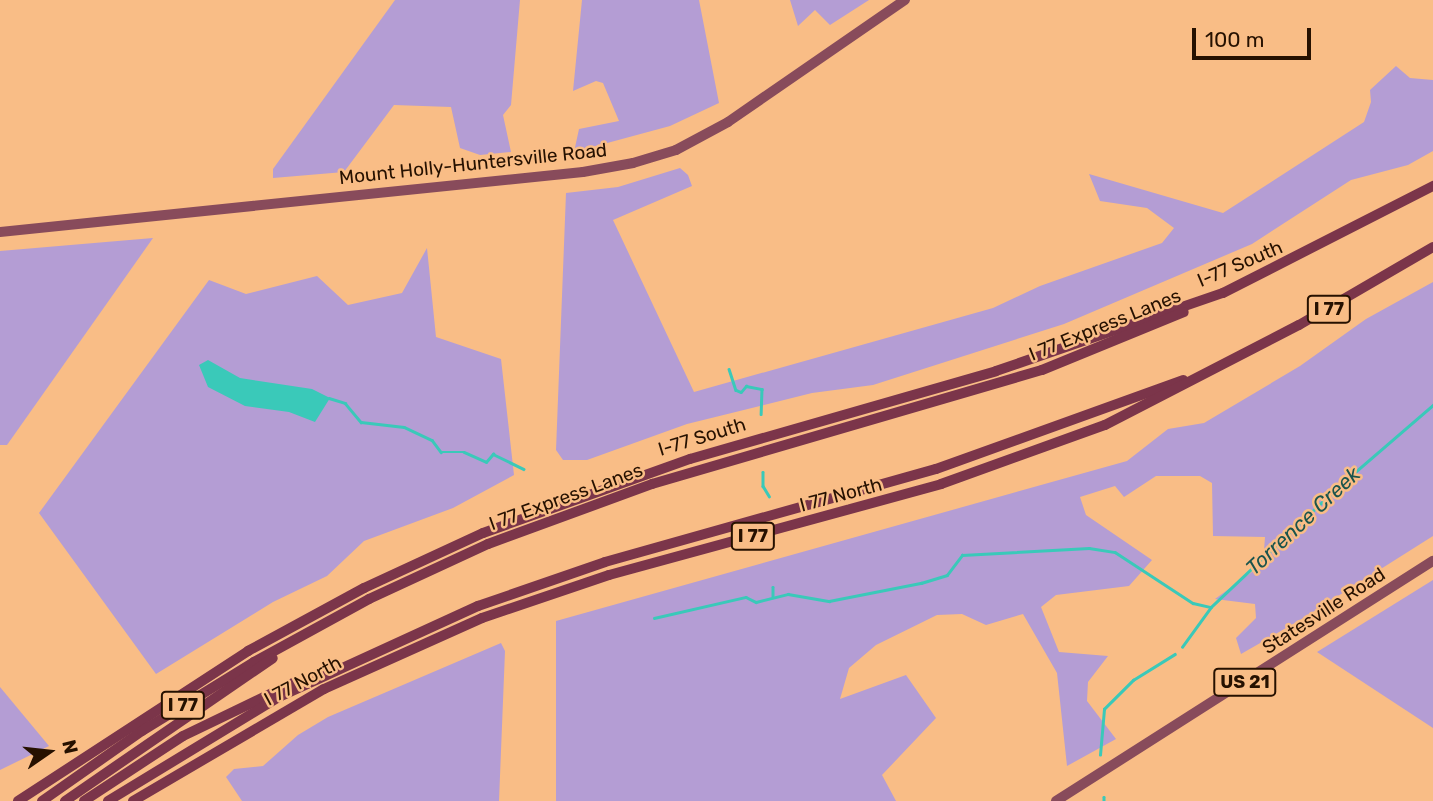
<!DOCTYPE html>
<style>
body{margin:0}
#map{position:relative;width:1433px;height:801px;overflow:hidden;background:#f9bd86;font-family:Rubik,sans-serif}
div>[style]{position:absolute}
.green>*{inset:0;background:#b49dd4}
.water>*{inset:0;background:#3ac9b9}
.stream>*{height:2.5px;margin:-1.25px;padding:0 1.25px;transform-origin:1.25px;border-radius:1.25px;background:#3ac9b9}
.major>*{height:10px;margin:-5px;padding:0 5px;transform-origin:5px;border-radius:5px;background:#884b5b}
.highway>*{height:10px;margin:-5px;padding:0 5px;transform-origin:5px;border-radius:5px;background:#7b354a}
span{translate:-50% -50%;white-space:nowrap;text-align:center;line-height:1.15;-webkit-text-stroke:5px #f9bd86;paint-order:stroke}
.shield-label span{padding:2px 5px;background:#f9bd86;border:2px solid;border-radius:5px;-webkit-text-stroke-width:0}
.shield-label{font-size:18px;color:#261100;font-weight:700}
.street-label{font-size:19px;color:#261100}
.water-label{font-size:21px;color:#1a544d;font-style:italic}
.north{position:absolute;left:14px;top:717px;width:70px;height:70px;-webkit-text-stroke:5px #f9bd86;paint-order:stroke;rotate:76deg;font-size:19px;font-weight:700;line-height:28px;text-align:center;color:#261100}
.north::after{content:'';display:block;margin:auto;width:24px;height:32px;background:#261100;clip-path:polygon(50% 0,100% 100%,50% 72%,0 100%)}
.scale{position:absolute;left:1192px;top:28px;width:119px;height:32px;box-sizing:border-box;border:4px solid #261100;border-top:0;padding-left:9px;font-size:21px;line-height:24px;white-space:nowrap;color:#261100;-webkit-text-stroke:5px #f9bd86;paint-order:stroke}
</style>
<div id="map">
<div class="green">
<div style="clip-path:polygon(395px 0,520px 0,511px 105px,503px 115px,511px 152px,480px 155px,460px 148px,451px 107px,394px 105px,344px 172px,273px 178px,273px 169px)"></div>
<div style="clip-path:polygon(582px 0,699px 0,719px 103px,670px 126px,574px 152px,579px 129px,619px 121px,603px 83px,596px 81px,573px 91px)"></div>
<div style="clip-path:polygon(790px 0,869px 0,830px 25px,815px 10px,798px 26px)"></div>
<div style="clip-path:polygon(1396px 66px,1410px 78px,1433px 80px,1433px 151px,1408px 165px,1351px 180px,1252px 244px,1064px 324px,873px 385px,812px 393px,687px 424px,587px 460px,563px 460px,556px 450px,566px 193px,618px 187px,680px 168px,688px 175px,692px 186px,613px 220px,694px 392px,993px 308px,1040px 286px,1162px 243px,1174px 228px,1147px 208px,1100px 201px,1089px 174px,1223px 213px,1364px 122px,1371px 102px,1370px 90px)"></div>
<div style="clip-path:polygon(153px 238px,7px 445px,0 445px,0 251px)"></div>
<div style="clip-path:polygon(427px 248px,436px 337px,501px 359px,514px 475px,453px 508px,364px 541px,327px 576px,273px 602px,156px 674px,39px 513px,209px 280px,246px 294px,317px 276px,348px 305px,402px 293px)"></div>
<div style="clip-path:polygon(1433px 282px,1433px 536px,1300px 620px,1241px 654px,1236px 638px,1256px 618px,1255px 604px,1215px 599px,1263px 564px,1265px 537px,1213px 536px,1212px 483px,1200px 476px,1156px 476px,1124px 497px,1115px 486px,1080px 497px,1086px 515px,1152px 560px,1129px 586px,1056px 595px,1041px 607px,1059px 652px,1108px 656px,1088px 682px,1087px 701px,1116px 739px,1067px 766px,1057px 673px,1023px 614px,986px 625px,962px 614px,937px 615px,876px 645px,849px 668px,840px 699px,906px 675px,936px 718px,882px 775px,896px 801px,556px 801px,556px 621px,1127px 461px,1168px 429px,1204px 423px,1300px 366px,1366px 319px)"></div>
<div style="clip-path:polygon(1433px 580px,1433px 728px,1317px 652px)"></div>
<div style="clip-path:polygon(501px 643px,505px 651px,499px 801px,242px 801px,226px 777px,234px 769px,263px 766px,298px 735px,328px 717px)"></div>
<div style="clip-path:polygon(0 687px,49px 746px,0 770px)"></div>
</div>
<div class="water">
<div style="clip-path:polygon(208px 360px,240px 378px,312px 389px,330px 398px,315px 422px,289px 412px,245px 406px,208px 387px,199px 365px)"></div>
</div>
<div class="stream">
<div style="left:729px;top:369px;width:22px;rotate:72deg"></div>
<div style="left:736px;top:390px;width:5px;rotate:22deg"></div>
<div style="left:741px;top:392px;width:8px;rotate:-50deg"></div>
<div style="left:746px;top:386px;width:16px;rotate:11deg"></div>
<div style="left:762px;top:389px;width:25px;rotate:92deg"></div>
<div style="left:329px;top:398px;width:17px;rotate:17deg"></div>
<div style="left:345px;top:403px;width:25px;rotate:50deg"></div>
<div style="left:361px;top:422px;width:43px;rotate:6.6deg"></div>
<div style="left:404px;top:427px;width:31px;rotate:25deg"></div>
<div style="left:432px;top:440px;width:15px;rotate:53deg"></div>
<div style="left:441px;top:452px;width:23px"></div>
<div style="left:464px;top:452px;width:24px;rotate:24deg"></div>
<div style="left:486px;top:462px;width:11px;rotate:-49deg"></div>
<div style="left:493px;top:454px;width:34px;rotate:26deg"></div>
<div style="left:763px;top:472px;width:14px;rotate:90deg"></div>
<div style="left:763px;top:486px;width:12px;rotate:59deg"></div>
<div style="left:773px;top:587px;width:9px;rotate:90deg"></div>
<div style="left:654px;top:618px;width:94px;rotate:-12.9deg"></div>
<div style="left:746px;top:597px;width:11px;rotate:27deg"></div>
<div style="left:756px;top:602px;width:33px;rotate:-14deg"></div>
<div style="left:788px;top:594px;width:42px;rotate:9.7deg"></div>
<div style="left:829px;top:601px;width:94px;rotate:-11.1deg"></div>
<div style="left:921px;top:583px;width:27px;rotate:-17deg"></div>
<div style="left:947px;top:575px;width:25px;rotate:-53deg"></div>
<div style="left:962px;top:555px;width:127px;rotate:-3.2deg"></div>
<div style="left:1089px;top:548px;width:26px;rotate:9deg"></div>
<div style="left:1115px;top:552px;width:93px;rotate:33.2deg"></div>
<div style="left:1193px;top:603px;width:18px;rotate:13deg"></div>
<div style="left:1182px;top:647px;width:49px;rotate:-54.1deg"></div>
<div style="left:1211px;top:607px;width:176px;rotate:-43.4deg"></div>
<div style="left:1339px;top:486px;width:124px;rotate:-40.8deg"></div>
<div style="left:1100px;top:755px;width:46px;rotate:-85deg"></div>
<div style="left:1104px;top:709px;width:41px;rotate:-45deg"></div>
<div style="left:1133px;top:680px;width:49px;rotate:-31.8deg"></div>
<div style="left:1104px;top:797px;width:4px;rotate:90deg"></div>
</div>
<div class="major">
<div style="left:0;top:232px;width:586px;rotate:-5.88deg"></div>
<div style="left:583px;top:172px;width:51px;rotate:-10.2deg"></div>
<div style="left:633px;top:163px;width:45px;rotate:-16.8deg"></div>
<div style="left:676px;top:150px;width:59px;rotate:-28.3deg"></div>
<div style="left:728px;top:122px;width:215px;rotate:-34.6deg"></div>
<div style="left:1056px;top:801px;width:447px;rotate:-32.5deg"></div>
</div>
<div class="highway">
<div style="left:18px;top:801px;width:275px;rotate:-33.1deg"></div>
<div style="left:248px;top:651px;width:132px;rotate:-28.5deg"></div>
<div style="left:364px;top:588px;width:131px;rotate:-24.8deg"></div>
<div style="left:483px;top:533px;width:220px;rotate:-19.7deg"></div>
<div style="left:690px;top:459px;width:318px;rotate:-16deg"></div>
<div style="left:996px;top:371px;width:240px;rotate:-19deg"></div>
<div style="left:1223px;top:293px;width:236px;rotate:-27deg"></div>
<div style="left:42px;top:801px;width:122px;rotate:-35deg"></div>
<div style="left:142px;top:731px;width:132px;rotate:-31.6deg"></div>
<div style="left:254px;top:662px;width:131px;rotate:-28.7deg"></div>
<div style="left:369px;top:599px;width:131px;rotate:-24.8deg"></div>
<div style="left:488px;top:544px;width:175px;rotate:-20.1deg"></div>
<div style="left:652px;top:484px;width:406px;rotate:-16.3deg"></div>
<div style="left:1042px;top:370px;width:153px;rotate:-22.2deg"></div>
<div style="left:65px;top:801px;width:252px;rotate:-34.5deg"></div>
<div style="left:84px;top:801px;width:118px;rotate:-33.3deg"></div>
<div style="left:183px;top:736px;width:122px;rotate:-25.7deg"></div>
<div style="left:108px;top:801px;width:200px;rotate:-31.3deg"></div>
<div style="left:279px;top:697px;width:219px;rotate:-24.6deg"></div>
<div style="left:478px;top:606px;width:134px;rotate:-19.1deg"></div>
<div style="left:605px;top:562px;width:344px;rotate:-15.7deg"></div>
<div style="left:936px;top:469px;width:263px;rotate:-19.8deg"></div>
<div style="left:133px;top:801px;width:221px;rotate:-30.4deg"></div>
<div style="left:324px;top:689px;width:173px;rotate:-24.2deg"></div>
<div style="left:482px;top:618px;width:134px;rotate:-18.7deg"></div>
<div style="left:609px;top:575px;width:344px;rotate:-15.3deg"></div>
<div style="left:941px;top:484px;width:174px;rotate:-19.8deg"></div>
<div style="left:1105px;top:425px;width:218px;rotate:-27.3deg"></div>
<div style="left:1299px;top:325px;width:155px;rotate:-30.2deg"></div>
</div>
<div class="shield-label">
<span style="left:1329px;top:309px">I 77</span>
<span style="left:753px;top:536px">I 77</span>
<span style="left:1245px;top:682px">US 21</span>
<span style="left:183px;top:705px">I 77</span>
</div>
<div class="street-label">
<span style="left:473px;top:164px;rotate:-6deg">Mount Holly-Huntersville Road</span>
<span style="left:1240px;top:264px;rotate:-23deg">I-77 South</span>
<span style="left:1105px;top:325px;rotate:-22deg">I 77 Express Lanes</span>
<span style="left:702px;top:437px;rotate:-17deg">I-77 South</span>
<span style="left:841px;top:495px;rotate:-15deg">I 77 North</span>
<span style="left:566px;top:497px;rotate:-20deg">I 77 Express Lanes</span>
<span style="left:1324px;top:611px;rotate:-33deg">Statesville Road</span>
<span style="left:303px;top:681px;rotate:-28deg">I 77 North</span>
</div>
<div class="water-label">
<span style="left:1303px;top:521px;rotate:-43deg">Torrence Creek</span>
</div>
<div class="north">N</div>
<div class="scale">100 m</div>
</div>
